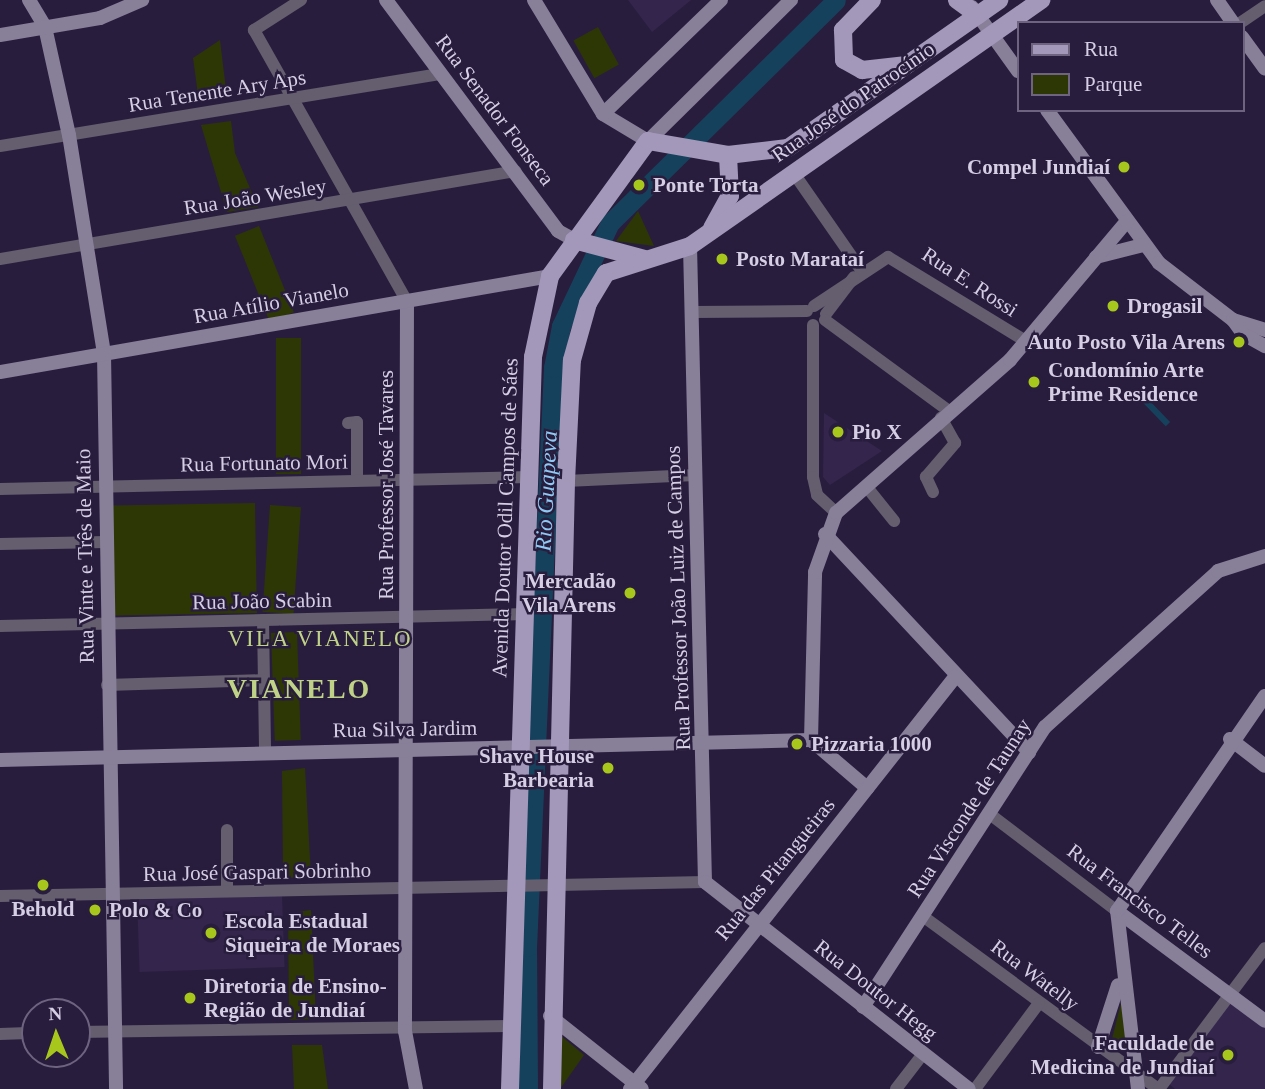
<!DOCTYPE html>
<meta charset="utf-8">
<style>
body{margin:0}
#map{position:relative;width:1265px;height:1089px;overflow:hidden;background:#291d3d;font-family:"Times New Roman",serif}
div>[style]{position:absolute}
.built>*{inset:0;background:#34254c;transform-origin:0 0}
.green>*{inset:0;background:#2d3706;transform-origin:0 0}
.water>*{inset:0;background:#16415d;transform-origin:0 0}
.river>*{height:19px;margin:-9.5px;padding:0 9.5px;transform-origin:9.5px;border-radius:9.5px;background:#16415d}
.street>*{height:12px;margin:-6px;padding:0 6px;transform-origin:6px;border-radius:6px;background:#645e6f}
.secondary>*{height:14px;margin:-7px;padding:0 7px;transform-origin:7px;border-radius:7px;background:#887f99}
.primary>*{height:18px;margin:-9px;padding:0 9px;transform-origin:9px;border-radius:9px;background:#a398ba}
.dots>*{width:19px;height:19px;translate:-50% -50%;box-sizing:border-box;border:4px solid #291d3d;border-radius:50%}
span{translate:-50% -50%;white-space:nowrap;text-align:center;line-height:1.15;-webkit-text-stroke:5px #291d3d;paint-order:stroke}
.street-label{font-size:21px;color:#d5cee4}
.poi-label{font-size:21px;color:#d5cee4;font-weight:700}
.right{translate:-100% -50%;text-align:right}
.left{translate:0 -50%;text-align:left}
.water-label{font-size:23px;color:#8ec9f4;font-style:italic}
.neighbourhood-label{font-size:23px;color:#bfd287;letter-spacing:2px}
.district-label{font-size:28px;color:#bfd287;font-weight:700;letter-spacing:2px}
.legend{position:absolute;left:1017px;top:21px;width:228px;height:91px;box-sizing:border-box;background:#291d3d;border:2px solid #6e6480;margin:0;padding:9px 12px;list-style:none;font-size:21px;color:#d5cee4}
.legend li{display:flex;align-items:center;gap:14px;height:35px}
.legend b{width:35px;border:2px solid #6e6480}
.north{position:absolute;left:21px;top:998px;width:70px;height:70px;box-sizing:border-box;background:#291d3d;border:2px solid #6e6480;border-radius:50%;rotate:358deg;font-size:19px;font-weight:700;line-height:28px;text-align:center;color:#d5cee4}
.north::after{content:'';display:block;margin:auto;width:24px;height:32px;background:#a8c71c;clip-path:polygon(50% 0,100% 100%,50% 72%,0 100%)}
</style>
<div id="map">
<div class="built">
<div style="clip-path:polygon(628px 0,691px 0,652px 32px)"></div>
<div style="clip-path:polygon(824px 413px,882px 451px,830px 485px,823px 477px)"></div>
<div style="left:282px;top:895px;width:72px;height:145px;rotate:88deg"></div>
<div style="clip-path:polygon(1232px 1000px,1265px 1026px,1265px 1089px,1175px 1089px,1168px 1083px)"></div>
</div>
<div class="green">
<div style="left:598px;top:27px;width:43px;height:28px;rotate:61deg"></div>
<div style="clip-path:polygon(220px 40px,227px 98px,199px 102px,193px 58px)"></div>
<div style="clip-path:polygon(231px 121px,235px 153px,258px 207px,227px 212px,201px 125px)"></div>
<div style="clip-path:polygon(638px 211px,654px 246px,616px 241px)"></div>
<div style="left:259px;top:226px;width:93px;height:26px;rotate:68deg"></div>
<div style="left:301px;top:338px;width:136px;height:25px;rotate:90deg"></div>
<div style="left:255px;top:503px;width:110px;height:144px;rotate:89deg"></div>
<div style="left:270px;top:505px;width:31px;height:107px;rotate:4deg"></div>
<div style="left:297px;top:632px;width:108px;height:26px;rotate:88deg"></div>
<div style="clip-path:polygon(305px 768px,311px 877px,283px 878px,282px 771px)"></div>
<div style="clip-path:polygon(311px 910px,316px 1019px,289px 1020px,288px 913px)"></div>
<div style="clip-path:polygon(1121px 1003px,1130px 1054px,1112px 1039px)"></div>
<div style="clip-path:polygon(560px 1035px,584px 1055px,560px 1089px)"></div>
<div style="clip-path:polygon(292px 1045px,322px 1045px,328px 1089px,294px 1089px)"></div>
</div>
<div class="water">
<div style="left:1143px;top:394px;width:39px;height:6px;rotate:46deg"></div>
</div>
<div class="river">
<div style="left:528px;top:1089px;width:142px;rotate:-90.4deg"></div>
<div style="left:527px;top:947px;width:580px;rotate:-87.43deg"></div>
<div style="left:553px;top:368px;width:43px;rotate:-79.2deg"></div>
<div style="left:561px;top:326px;width:114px;rotate:-64.6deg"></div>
<div style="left:610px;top:223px;width:317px;rotate:-44.6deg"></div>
</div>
<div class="street">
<div style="left:301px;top:0;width:56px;rotate:147.4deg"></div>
<div style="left:254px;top:30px;width:311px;rotate:60.6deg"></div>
<div style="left:1240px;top:23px;width:30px;rotate:-34deg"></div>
<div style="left:0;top:146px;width:447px;rotate:-9.3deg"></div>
<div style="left:793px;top:172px;width:119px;rotate:55.2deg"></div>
<div style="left:0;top:259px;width:523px;rotate:-9.68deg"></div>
<div style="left:814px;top:306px;width:89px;rotate:-33.5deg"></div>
<div style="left:888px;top:257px;width:163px;rotate:31.4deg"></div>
<div style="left:693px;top:312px;width:114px;rotate:-0.5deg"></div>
<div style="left:826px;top:314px;width:46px;rotate:-52.9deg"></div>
<div style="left:825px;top:320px;width:154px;rotate:36.3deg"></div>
<div style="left:813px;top:325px;width:152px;rotate:90deg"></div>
<div style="left:813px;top:477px;width:18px;rotate:77deg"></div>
<div style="left:817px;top:495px;width:26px;rotate:43deg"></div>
<div style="left:348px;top:423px;width:9px;rotate:-6deg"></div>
<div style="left:357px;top:422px;width:58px;rotate:90deg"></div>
<div style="left:566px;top:481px;width:129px;rotate:-2.7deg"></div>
<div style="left:866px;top:486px;width:45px;rotate:51.3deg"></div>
<div style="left:0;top:489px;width:529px;rotate:-1.3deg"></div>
<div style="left:933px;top:492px;width:17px;rotate:-115deg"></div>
<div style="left:926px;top:477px;width:45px;rotate:-49.5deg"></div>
<div style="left:955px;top:443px;width:29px;rotate:-119deg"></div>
<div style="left:0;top:544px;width:106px;rotate:-1.1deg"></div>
<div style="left:263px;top:620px;width:133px;rotate:89.1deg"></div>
<div style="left:0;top:626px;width:524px;rotate:-1.31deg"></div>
<div style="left:107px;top:685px;width:157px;rotate:-1.8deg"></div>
<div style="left:991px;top:815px;width:158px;rotate:37.3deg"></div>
<div style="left:227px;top:830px;width:61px;rotate:90deg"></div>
<div style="left:0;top:896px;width:705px;rotate:-1.14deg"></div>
<div style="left:924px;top:917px;width:290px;rotate:36.3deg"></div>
<div style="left:77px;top:1032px;width:435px;rotate:-0.8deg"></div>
<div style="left:0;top:1034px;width:35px;rotate:-2deg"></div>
<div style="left:896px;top:1089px;width:44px;rotate:-52.4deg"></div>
<div style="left:975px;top:1089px;width:107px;rotate:-53.3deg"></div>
<div style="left:1159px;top:1089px;width:176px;rotate:-53.1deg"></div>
</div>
<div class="secondary">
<div style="left:29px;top:0;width:31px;rotate:59deg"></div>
<div style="left:45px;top:27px;width:111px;rotate:77.5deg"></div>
<div style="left:69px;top:135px;width:222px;rotate:80.9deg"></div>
<div style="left:104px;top:354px;width:735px;rotate:89.06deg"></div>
<div style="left:386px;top:0;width:288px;rotate:53.3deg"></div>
<div style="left:558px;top:231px;width:18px;rotate:29deg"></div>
<div style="left:534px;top:0;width:133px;rotate:58.8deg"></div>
<div style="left:603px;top:114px;width:52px;rotate:31deg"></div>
<div style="left:648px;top:141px;width:201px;rotate:-44.6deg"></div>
<div style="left:1217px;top:0;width:28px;rotate:55deg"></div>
<div style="left:972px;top:7px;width:79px;rotate:54.3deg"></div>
<div style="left:0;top:35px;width:101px;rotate:-9.6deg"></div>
<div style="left:100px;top:18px;width:46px;rotate:-23.2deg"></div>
<div style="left:1242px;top:37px;width:39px;rotate:54deg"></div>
<div style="left:1047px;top:110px;width:190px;rotate:53.8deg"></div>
<div style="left:1159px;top:263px;width:93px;rotate:37.6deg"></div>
<div style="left:1233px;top:320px;width:34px;rotate:17deg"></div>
<div style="left:603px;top:114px;width:164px;rotate:-44deg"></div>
<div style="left:690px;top:246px;width:636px;rotate:88.65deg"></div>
<div style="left:705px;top:882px;width:335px;rotate:38.1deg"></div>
<div style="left:1096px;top:257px;width:49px;rotate:-14.3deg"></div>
<div style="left:407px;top:301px;width:730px;rotate:90.16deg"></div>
<div style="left:405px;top:1031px;width:59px;rotate:79.3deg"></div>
<div style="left:1233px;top:320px;width:17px;rotate:54deg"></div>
<div style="left:1243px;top:334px;width:25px;rotate:29deg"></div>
<div style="left:0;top:372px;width:558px;rotate:-9.9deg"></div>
<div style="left:825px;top:534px;width:299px;rotate:46.9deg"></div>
<div style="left:1230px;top:739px;width:44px;rotate:37.6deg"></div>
<div style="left:811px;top:740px;width:168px;rotate:-88.6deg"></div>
<div style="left:815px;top:572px;width:63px;rotate:-70.4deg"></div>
<div style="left:836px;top:513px;width:232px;rotate:-41.3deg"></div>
<div style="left:1010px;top:360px;width:182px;rotate:-49.9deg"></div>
<div style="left:811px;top:740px;width:74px;rotate:40.6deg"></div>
<div style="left:0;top:760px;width:811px;rotate:-1.41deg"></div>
<div style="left:1117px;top:911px;width:184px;rotate:36.6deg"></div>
<div style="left:863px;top:1007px;width:334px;rotate:-57deg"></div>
<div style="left:1045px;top:727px;width:233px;rotate:-42deg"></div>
<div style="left:1218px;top:571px;width:49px;rotate:-17.7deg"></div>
<div style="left:550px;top:1016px;width:117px;rotate:38.4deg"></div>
<div style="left:1098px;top:1047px;width:65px;rotate:-72.1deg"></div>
<div style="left:630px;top:1089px;width:525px;rotate:-51.73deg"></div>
<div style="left:1138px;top:1089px;width:179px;rotate:-96.7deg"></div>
<div style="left:1117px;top:911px;width:261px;rotate:-55.5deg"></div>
</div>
<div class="primary">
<div style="left:872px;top:0;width:42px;rotate:134deg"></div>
<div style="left:843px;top:30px;width:30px;rotate:88deg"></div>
<div style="left:844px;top:60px;width:21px;rotate:29deg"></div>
<div style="left:862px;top:70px;width:45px;rotate:-6.3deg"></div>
<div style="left:957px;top:0;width:26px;rotate:36deg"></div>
<div style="left:712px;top:228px;width:37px;rotate:-61deg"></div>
<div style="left:730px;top:196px;width:41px;rotate:-92.8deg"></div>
<div style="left:574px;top:240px;width:73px;rotate:15deg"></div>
<div style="left:510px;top:1089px;width:732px;rotate:-88.2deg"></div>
<div style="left:533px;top:357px;width:83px;rotate:-78.1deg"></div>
<div style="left:550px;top:276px;width:167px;rotate:-54deg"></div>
<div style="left:648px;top:141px;width:81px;rotate:9.9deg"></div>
<div style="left:728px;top:155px;width:60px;rotate:-6.7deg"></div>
<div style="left:788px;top:148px;width:258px;rotate:-35deg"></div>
<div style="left:552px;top:1089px;width:608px;rotate:-88.68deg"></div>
<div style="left:566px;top:481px;width:121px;rotate:-87.2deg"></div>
<div style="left:572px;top:360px;width:59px;rotate:-74.3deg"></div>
<div style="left:588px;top:303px;width:35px;rotate:-59deg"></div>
<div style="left:606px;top:273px;width:88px;rotate:-17.8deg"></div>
<div style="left:690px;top:246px;width:429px;rotate:-35deg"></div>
</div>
<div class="dots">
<div style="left:1124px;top:167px;background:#a8c71c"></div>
<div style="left:639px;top:185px;background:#a8c71c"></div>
<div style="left:722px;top:259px;background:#a8c71c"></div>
<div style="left:1113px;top:306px;background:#a8c71c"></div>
<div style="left:1239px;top:342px;background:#a8c71c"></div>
<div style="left:1034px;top:382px;background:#a8c71c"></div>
<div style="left:838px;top:432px;background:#a8c71c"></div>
<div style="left:630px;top:593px;background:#a8c71c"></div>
<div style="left:797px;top:744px;background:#a8c71c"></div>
<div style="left:608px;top:768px;background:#a8c71c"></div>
<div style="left:43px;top:885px;background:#a8c71c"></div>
<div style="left:95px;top:910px;background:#a8c71c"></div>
<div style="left:211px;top:933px;background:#a8c71c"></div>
<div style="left:190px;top:998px;background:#a8c71c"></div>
<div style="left:1228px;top:1055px;background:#a8c71c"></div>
</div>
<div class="street-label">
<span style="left:217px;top:91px;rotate:-9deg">Rua Tenente Ary Aps</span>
<span style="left:853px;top:102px;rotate:-35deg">Rua José do Patrocínio</span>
<span style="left:495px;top:110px;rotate:53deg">Rua Senador Fonseca</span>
<span style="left:255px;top:197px;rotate:-9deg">Rua João Wesley</span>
<span style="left:970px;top:282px;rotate:33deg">Rua E. Rossi</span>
<span style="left:271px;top:303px;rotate:-10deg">Rua Atílio Vianelo</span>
<span style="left:264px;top:463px;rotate:-1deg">Rua Fortunato Mori</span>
<span style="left:386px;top:485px;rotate:-90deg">Rua Professor José Tavares</span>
<span style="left:505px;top:518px;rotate:-88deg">Avenida Doutor Odil Campos de Sáes</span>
<span style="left:85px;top:556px;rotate:-91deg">Rua Vinte e Três de Maio</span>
<span style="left:678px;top:598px;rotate:-92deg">Rua Professor João Luiz de Campos</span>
<span style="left:262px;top:601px;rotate:-1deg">Rua João Scabin</span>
<span style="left:405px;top:729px;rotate:-1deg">Rua Silva Jardim</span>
<span style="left:969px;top:808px;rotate:-57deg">Rua Visconde de Taunay</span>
<span style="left:775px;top:869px;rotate:-51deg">Rua das Pitangueiras</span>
<span style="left:257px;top:872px;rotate:-1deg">Rua José Gaspari Sobrinho</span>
<span style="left:1140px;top:901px;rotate:37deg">Rua Francisco Telles</span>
<span style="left:1035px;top:975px;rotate:37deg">Rua Watelly</span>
<span style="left:876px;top:990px;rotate:38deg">Rua Doutor Hegg</span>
</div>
<div class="poi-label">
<span class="right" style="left:1110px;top:167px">Compel Jundiaí</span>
<span class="left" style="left:653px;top:185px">Ponte Torta</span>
<span class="left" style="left:736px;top:259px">Posto Marataí</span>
<span class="left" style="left:1127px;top:306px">Drogasil</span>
<span class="right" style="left:1225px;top:342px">Auto Posto Vila Arens</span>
<span class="left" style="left:1048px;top:382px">Condomínio Arte<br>Prime Residence</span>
<span class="left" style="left:852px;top:432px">Pio X</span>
<span class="right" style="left:616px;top:593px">Mercadão<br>Vila Arens</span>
<span class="left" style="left:811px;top:744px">Pizzaria 1000</span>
<span class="right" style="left:594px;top:768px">Shave House<br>Barbearia</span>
<span style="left:43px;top:909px">Behold</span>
<span class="left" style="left:109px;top:910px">Polo &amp; Co</span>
<span class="left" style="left:225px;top:933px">Escola Estadual<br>Siqueira de Moraes</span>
<span class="left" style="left:204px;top:998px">Diretoria de Ensino-<br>Região de Jundiaí</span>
<span class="right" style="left:1214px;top:1055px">Faculdade de<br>Medicina de Jundiaí</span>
</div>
<div class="water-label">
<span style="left:547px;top:491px;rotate:-87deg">Rio Guapeva</span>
</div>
<div class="neighbourhood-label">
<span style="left:320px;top:639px">VILA VIANELO</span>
</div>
<div class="district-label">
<span style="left:299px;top:689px">VIANELO</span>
</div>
<ul class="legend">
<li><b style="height:9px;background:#a398ba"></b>Rua</li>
<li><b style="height:19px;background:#2d3706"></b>Parque</li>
</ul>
<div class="north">N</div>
</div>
